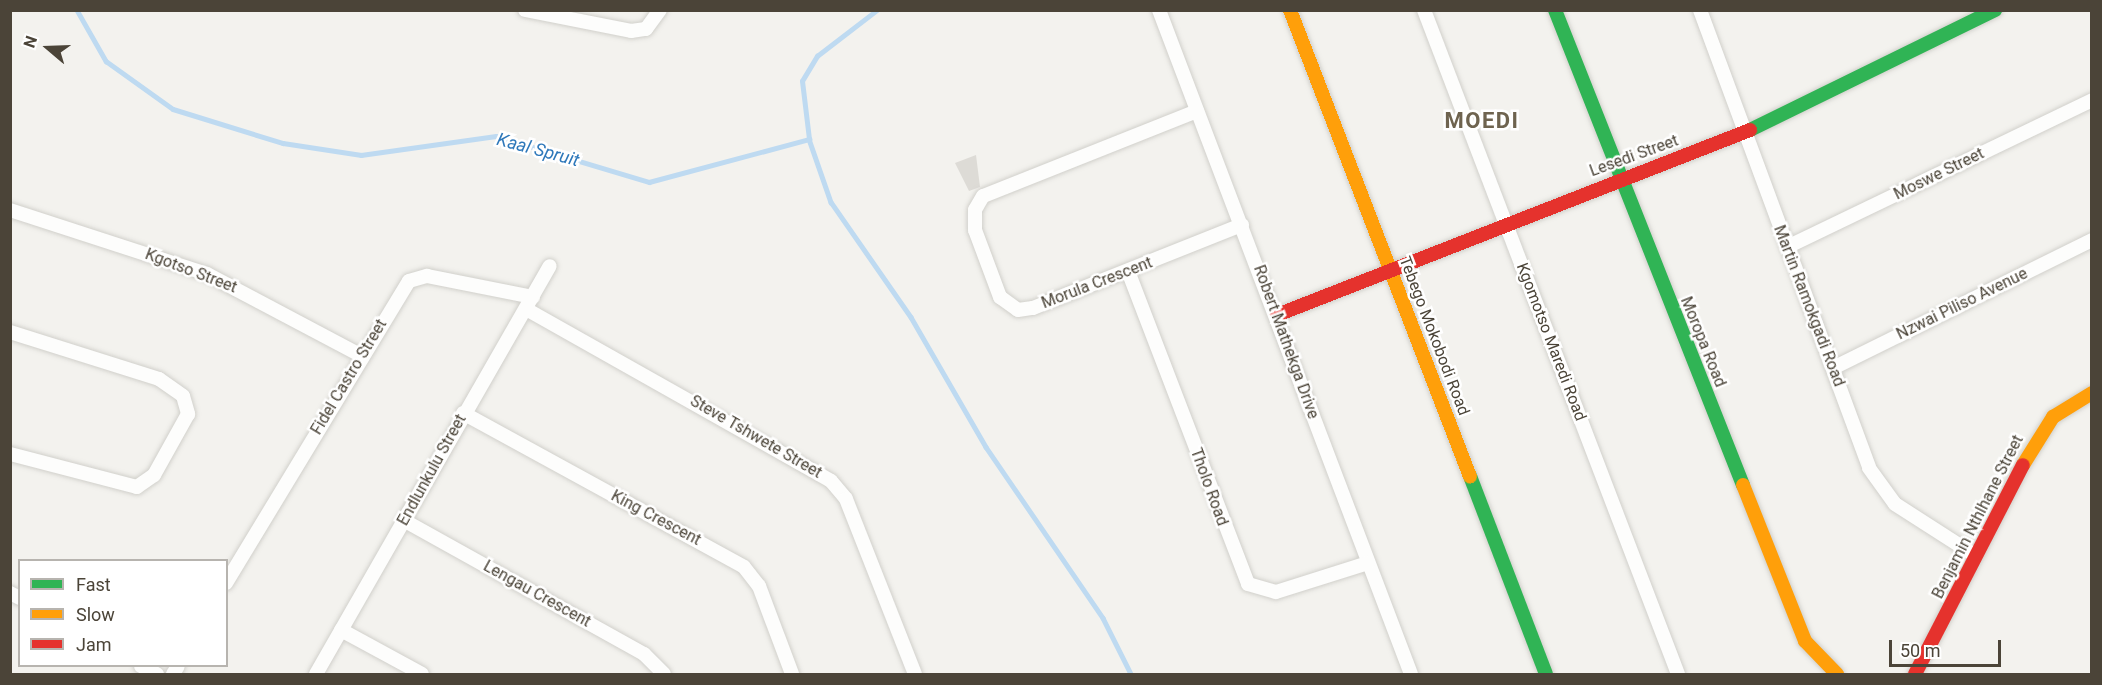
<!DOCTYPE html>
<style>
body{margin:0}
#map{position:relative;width:2102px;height:685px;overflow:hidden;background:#f3f2ee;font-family:Roboto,sans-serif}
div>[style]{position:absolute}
.stream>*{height:4.5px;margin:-2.25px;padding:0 2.25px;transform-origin:2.25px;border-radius:2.25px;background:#bedaf1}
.building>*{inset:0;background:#dddbd6}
.roads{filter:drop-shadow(0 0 2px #d1d0cb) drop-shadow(0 0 2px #d1d0cb)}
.street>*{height:14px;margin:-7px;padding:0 7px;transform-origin:7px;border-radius:7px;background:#fdfdfc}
.fast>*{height:14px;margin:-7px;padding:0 7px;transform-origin:7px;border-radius:7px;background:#30b455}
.slow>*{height:14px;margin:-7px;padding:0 7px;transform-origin:7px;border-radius:7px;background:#ff9f0a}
.jam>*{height:14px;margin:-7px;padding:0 7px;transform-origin:7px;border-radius:7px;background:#e5322d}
span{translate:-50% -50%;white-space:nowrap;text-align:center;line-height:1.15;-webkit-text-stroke:5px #fff;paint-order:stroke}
.street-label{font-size:16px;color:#4b4438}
.water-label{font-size:18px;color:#2e78ba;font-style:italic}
.district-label{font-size:22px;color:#6e634f;font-weight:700;letter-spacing:1.5px}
.frame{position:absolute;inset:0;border:12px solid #4b4438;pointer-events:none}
.legend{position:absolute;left:18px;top:559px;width:210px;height:108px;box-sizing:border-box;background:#fff;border:2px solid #b7b4af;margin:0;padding:8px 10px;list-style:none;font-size:18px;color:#4b4438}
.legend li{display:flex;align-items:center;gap:12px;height:30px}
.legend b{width:30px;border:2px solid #b7b4af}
.north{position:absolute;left:18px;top:18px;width:60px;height:60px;-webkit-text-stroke:4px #fff;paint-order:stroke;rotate:289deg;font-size:16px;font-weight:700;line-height:24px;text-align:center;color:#4b4438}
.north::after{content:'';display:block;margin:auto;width:21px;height:27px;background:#4b4438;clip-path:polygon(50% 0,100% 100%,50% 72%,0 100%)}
.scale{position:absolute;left:1889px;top:640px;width:112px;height:27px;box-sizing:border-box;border:3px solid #4b4438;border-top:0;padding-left:8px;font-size:18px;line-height:21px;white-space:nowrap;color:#4b4438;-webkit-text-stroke:4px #fff;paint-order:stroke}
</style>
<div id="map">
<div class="stream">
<div style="left:77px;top:10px;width:59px;rotate:60.4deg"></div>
<div style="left:106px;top:61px;width:82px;rotate:35.6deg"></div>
<div style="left:173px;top:109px;width:115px;rotate:17.2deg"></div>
<div style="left:283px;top:143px;width:79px;rotate:8.7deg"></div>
<div style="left:361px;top:155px;width:136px;rotate:-8deg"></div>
<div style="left:496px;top:136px;width:160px;rotate:16.7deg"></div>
<div style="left:649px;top:182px;width:166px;rotate:-15deg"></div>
<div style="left:809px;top:139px;width:58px;rotate:-96.9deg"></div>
<div style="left:802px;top:81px;width:29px;rotate:-59deg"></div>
<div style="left:817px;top:56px;width:76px;rotate:-37.5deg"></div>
<div style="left:809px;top:139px;width:67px;rotate:70.8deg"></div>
<div style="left:831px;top:202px;width:140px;rotate:55.2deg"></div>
<div style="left:911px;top:317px;width:150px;rotate:60deg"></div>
<div style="left:986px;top:447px;width:207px;rotate:55.6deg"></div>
<div style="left:1103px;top:618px;width:63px;rotate:63.4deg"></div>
</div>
<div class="building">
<div style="clip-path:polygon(976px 155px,980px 187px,969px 191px,955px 163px)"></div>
</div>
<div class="roads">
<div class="street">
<div style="left:525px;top:10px;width:108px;rotate:11.2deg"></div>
<div style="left:631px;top:31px;width:15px;rotate:-8deg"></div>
<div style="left:646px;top:29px;width:24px;rotate:-54deg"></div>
<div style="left:1159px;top:10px;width:710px;rotate:69.22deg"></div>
<div style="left:1424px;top:10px;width:711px;rotate:69.07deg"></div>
<div style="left:1700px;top:10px;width:488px;rotate:69.7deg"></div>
<div style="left:1869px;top:468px;width:44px;rotate:54.2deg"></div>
<div style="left:1895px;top:504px;width:96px;rotate:32.7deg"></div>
<div style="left:1197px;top:111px;width:230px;rotate:158.3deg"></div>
<div style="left:983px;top:196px;width:16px;rotate:120deg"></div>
<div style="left:975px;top:210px;width:20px;rotate:90deg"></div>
<div style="left:975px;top:230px;width:72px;rotate:69.5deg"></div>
<div style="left:1000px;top:297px;width:22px;rotate:36deg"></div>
<div style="left:1018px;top:310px;width:15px;rotate:-8deg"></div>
<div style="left:1033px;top:308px;width:225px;rotate:-21.7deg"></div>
<div style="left:10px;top:210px;width:207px;rotate:18deg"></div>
<div style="left:207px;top:274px;width:175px;rotate:27.9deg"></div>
<div style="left:1787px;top:247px;width:339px;rotate:-25.7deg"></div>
<div style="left:1128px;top:271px;width:335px;rotate:69deg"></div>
<div style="left:1248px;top:584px;width:29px;rotate:16deg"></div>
<div style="left:1276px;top:592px;width:96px;rotate:-17.5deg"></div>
<div style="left:526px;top:309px;width:350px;rotate:29.4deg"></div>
<div style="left:831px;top:481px;width:23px;rotate:50deg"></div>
<div style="left:846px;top:499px;width:188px;rotate:68.5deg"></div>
<div style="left:10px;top:332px;width:156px;rotate:17.5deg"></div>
<div style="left:159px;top:379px;width:29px;rotate:35deg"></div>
<div style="left:183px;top:396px;width:19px;rotate:74deg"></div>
<div style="left:188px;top:414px;width:70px;rotate:119.1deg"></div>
<div style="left:154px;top:475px;width:21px;rotate:145deg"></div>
<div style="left:137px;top:487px;width:131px;rotate:-165.4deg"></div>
<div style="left:1833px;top:368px;width:289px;rotate:-26.3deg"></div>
<div style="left:463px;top:413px;width:320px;rotate:28.7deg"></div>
<div style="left:744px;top:567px;width:24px;rotate:52deg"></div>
<div style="left:759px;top:586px;width:94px;rotate:69.4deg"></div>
<div style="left:405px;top:521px;width:274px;rotate:29.1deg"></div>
<div style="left:644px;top:654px;width:28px;rotate:45deg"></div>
<div style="left:226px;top:583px;width:353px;rotate:-58.8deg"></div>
<div style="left:409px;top:281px;width:19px;rotate:-16deg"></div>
<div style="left:427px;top:276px;width:108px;rotate:11.2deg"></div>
<div style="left:10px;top:593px;width:11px;rotate:27deg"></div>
<div style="left:341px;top:630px;width:92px;rotate:28.5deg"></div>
<div style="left:141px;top:666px;width:18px;rotate:27deg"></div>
<div style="left:173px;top:674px;width:9px;rotate:-58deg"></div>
<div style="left:316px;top:674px;width:470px;rotate:-60.2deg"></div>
</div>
<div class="fast">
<div style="left:1555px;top:10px;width:511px;rotate:68.41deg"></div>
<div style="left:1750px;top:130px;width:273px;rotate:-26.1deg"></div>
<div style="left:1470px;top:476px;width:212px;rotate:69deg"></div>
</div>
<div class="slow">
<div style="left:1290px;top:10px;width:500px;rotate:68.9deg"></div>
<div style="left:2023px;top:465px;width:57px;rotate:-58deg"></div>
<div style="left:2053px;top:417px;width:46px;rotate:-31.6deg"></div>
<div style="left:1743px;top:485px;width:168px;rotate:68.3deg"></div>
<div style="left:1805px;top:641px;width:46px;rotate:45.9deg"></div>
</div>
<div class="jam">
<div style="left:1277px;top:315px;width:508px;rotate:-21.36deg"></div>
<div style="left:1915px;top:674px;width:235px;rotate:-62.7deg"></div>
</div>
</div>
<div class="street-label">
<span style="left:1634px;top:156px;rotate:-20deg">Lesedi Street</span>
<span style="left:1939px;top:174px;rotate:-26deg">Moswe Street</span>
<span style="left:191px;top:271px;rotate:21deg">Kgotso Street</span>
<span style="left:1097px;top:283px;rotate:-21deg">Morula Crescent</span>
<span style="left:1962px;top:304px;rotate:-26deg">Nzwai Piliso Avenue</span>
<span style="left:1809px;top:306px;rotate:69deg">Martin Ramokgadi Road</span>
<span style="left:1434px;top:336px;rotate:69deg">Tebego Mokobodi Road</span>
<span style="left:1286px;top:342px;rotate:70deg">Robert Mathekga Drive</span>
<span style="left:1551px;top:342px;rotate:69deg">Kgomotso Maredi Road</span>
<span style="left:1703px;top:342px;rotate:68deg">Moropa Road</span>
<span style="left:349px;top:377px;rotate:-59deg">Fidel Castro Street</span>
<span style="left:756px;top:437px;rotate:30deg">Steve Tshwete Street</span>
<span style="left:432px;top:470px;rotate:-61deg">Endlunkulu Street</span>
<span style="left:1209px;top:487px;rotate:70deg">Tholo Road</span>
<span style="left:1978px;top:517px;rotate:-63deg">Benjamin Nthlhane Street</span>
<span style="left:656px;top:518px;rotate:28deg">King Crescent</span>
<span style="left:537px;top:594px;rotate:29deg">Lengau Crescent</span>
</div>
<div class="water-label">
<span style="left:538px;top:150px;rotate:15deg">Kaal Spruit</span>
</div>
<div class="district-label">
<span style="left:1482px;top:121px">MOEDI</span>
</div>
<div class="frame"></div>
<ul class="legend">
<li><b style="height:8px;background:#30b455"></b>Fast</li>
<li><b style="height:8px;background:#ff9f0a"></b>Slow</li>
<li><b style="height:8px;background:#e5322d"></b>Jam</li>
</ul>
<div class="north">N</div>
<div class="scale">50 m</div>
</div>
